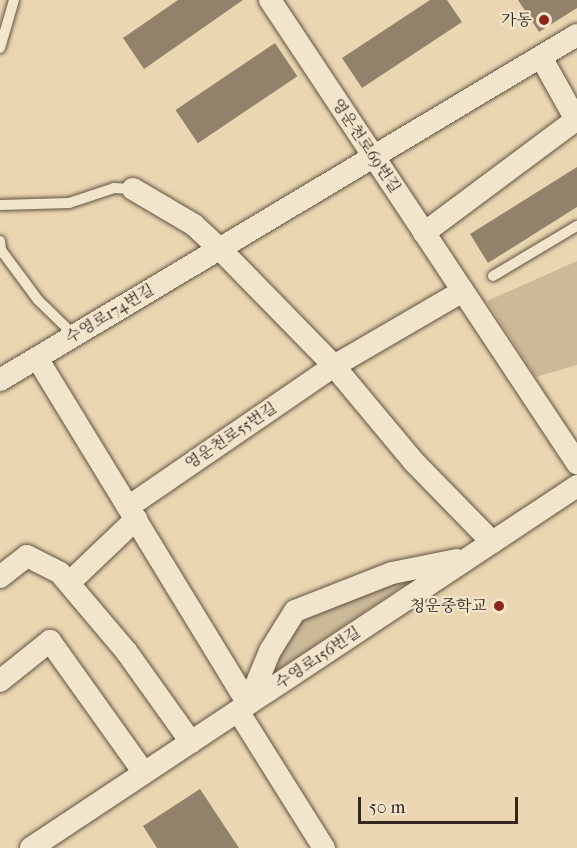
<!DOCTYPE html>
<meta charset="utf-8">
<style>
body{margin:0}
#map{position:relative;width:577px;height:848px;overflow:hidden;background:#ead7b1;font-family:"IM FELL French Canon","Noto Serif KR",serif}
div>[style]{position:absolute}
.green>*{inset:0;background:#cbb998}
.building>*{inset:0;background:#93826b;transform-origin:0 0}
.roads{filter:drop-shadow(0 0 2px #625244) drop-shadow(0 0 2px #625244)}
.lane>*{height:10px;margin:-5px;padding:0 5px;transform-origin:5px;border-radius:5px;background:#f1e5cc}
.street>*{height:22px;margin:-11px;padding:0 11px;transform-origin:11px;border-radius:11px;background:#f1e5cc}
.dots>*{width:16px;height:16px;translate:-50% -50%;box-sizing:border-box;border:3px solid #f1e5cc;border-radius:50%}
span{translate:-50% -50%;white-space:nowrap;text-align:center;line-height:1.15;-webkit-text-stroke:4.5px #f1e5cc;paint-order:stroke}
.poi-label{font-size:16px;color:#352620}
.right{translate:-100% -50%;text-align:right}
.street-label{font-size:16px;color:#352620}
.scale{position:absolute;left:358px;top:797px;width:160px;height:27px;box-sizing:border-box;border:3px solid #352620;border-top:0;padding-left:8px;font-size:18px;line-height:21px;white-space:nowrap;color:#352620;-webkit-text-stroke:4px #f1e5cc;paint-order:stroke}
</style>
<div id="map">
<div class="green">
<div style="clip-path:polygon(577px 261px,577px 365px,536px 377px,487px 301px)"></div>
<div style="clip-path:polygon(412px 580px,270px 675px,275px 653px,302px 617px,373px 587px)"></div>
</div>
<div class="building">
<div style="clip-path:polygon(178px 0,243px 0,144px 69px,123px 38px)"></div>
<div style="clip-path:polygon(430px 0,447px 0,462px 22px,362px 88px,342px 58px)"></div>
<div style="clip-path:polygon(518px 0,577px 0,577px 8px,539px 32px)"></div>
<div style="left:275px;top:43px;width:40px;height:120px;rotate:56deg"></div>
<div style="clip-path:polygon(577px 167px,577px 207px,488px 263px,470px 234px)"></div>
<div style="clip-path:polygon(200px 789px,239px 848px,157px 848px,143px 826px)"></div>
</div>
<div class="roads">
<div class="lane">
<div style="left:0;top:48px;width:50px;rotate:-73.7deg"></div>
<div style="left:0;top:205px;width:69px;rotate:-1.7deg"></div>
<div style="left:69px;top:203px;width:47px;rotate:-18.4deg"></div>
<div style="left:114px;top:188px;width:19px;rotate:3deg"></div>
<div style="left:0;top:241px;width:9px;rotate:84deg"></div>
<div style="left:1px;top:250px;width:62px;rotate:53.5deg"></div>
<div style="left:38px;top:300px;width:52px;rotate:44.2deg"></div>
<div style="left:493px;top:276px;width:98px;rotate:-30.8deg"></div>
</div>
<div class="street">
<div style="left:270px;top:0;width:556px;rotate:56.45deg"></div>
<div style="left:541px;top:57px;width:72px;rotate:60.9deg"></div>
<div style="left:133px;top:189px;width:71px;rotate:30.5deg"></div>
<div style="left:194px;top:225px;width:35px;rotate:43deg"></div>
<div style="left:220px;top:249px;width:163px;rotate:45.7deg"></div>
<div style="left:334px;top:366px;width:125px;rotate:50.2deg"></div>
<div style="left:414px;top:462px;width:112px;rotate:45.7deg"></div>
<div style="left:424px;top:233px;width:191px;rotate:-36.7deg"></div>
<div style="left:37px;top:358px;width:405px;rotate:58.6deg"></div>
<div style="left:0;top:380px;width:672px;rotate:-30.88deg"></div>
<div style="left:128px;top:507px;width:250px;rotate:-34.4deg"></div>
<div style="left:334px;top:366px;width:149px;rotate:-30.2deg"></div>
<div style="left:0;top:577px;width:34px;rotate:-38deg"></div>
<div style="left:27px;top:556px;width:37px;rotate:27deg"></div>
<div style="left:60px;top:573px;width:102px;rotate:49.8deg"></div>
<div style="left:126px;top:651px;width:112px;rotate:54.5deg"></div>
<div style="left:69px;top:583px;width:93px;rotate:-43.7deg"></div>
<div style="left:0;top:681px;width:64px;rotate:-38.7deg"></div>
<div style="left:50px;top:641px;width:162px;rotate:54.5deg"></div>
<div style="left:248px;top:704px;width:57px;rotate:-67.5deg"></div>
<div style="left:270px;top:651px;width:47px;rotate:-58deg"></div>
<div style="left:295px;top:611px;width:104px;rotate:-21.4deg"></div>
<div style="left:392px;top:573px;width:66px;rotate:-11.3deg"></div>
<div style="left:238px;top:711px;width:162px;rotate:57.9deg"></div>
<div style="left:31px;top:848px;width:655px;rotate:-33.54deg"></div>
</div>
</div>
<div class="dots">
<div style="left:544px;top:20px;background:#8f2418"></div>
<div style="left:499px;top:606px;background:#8f2418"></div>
</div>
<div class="poi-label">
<span class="right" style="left:532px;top:20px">가동</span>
<span class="right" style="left:487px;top:606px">청운중학교</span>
</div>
<div class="street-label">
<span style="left:366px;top:146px;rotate:56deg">영운천로69번길</span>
<span style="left:110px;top:314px;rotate:-31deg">수영로174번길</span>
<span style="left:231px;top:436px;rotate:-34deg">영운천로55번길</span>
<span style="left:318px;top:658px;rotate:-34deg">수영로156번길</span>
</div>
<div class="scale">50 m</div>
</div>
